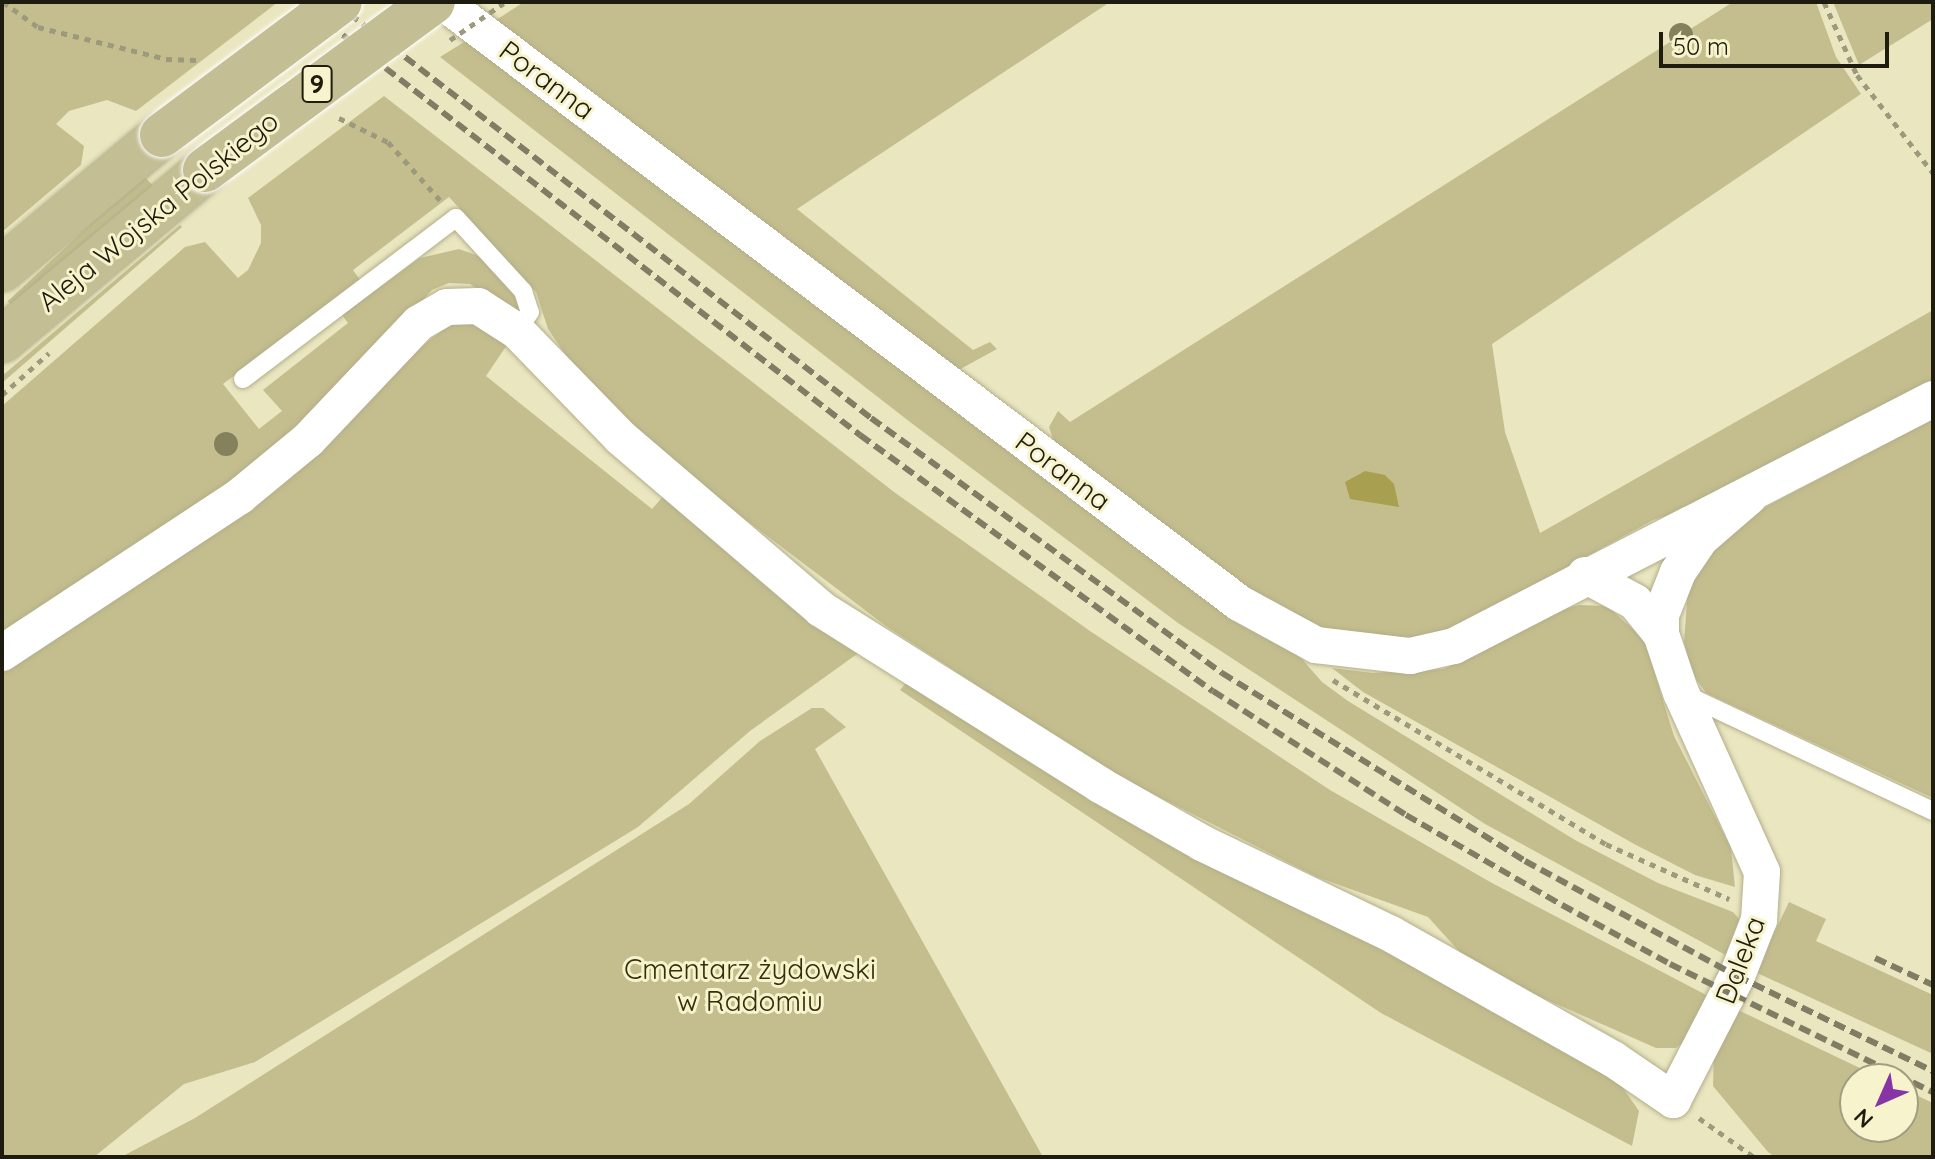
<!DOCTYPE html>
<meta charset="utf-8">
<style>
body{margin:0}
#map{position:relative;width:1935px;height:1159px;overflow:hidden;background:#eae6c0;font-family:Quicksand,sans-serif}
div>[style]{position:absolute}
.green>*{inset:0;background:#c4be8e;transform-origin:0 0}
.water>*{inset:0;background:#a89f50}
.path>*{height:5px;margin-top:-2.5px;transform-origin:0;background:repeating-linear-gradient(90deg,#9c997c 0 6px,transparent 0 12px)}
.roads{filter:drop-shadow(0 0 2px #b2ae8a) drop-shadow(0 0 2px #b2ae8a)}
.service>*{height:18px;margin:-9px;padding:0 9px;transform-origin:9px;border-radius:9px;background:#fff}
.minor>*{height:36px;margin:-18px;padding:0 18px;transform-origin:18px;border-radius:18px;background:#fff}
.primary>*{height:44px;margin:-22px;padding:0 22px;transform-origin:22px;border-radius:22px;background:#c3be94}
.rail>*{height:6px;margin-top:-3px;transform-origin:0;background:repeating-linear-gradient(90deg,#807d64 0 12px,transparent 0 18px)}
.path-bridge>*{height:5px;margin-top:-2.5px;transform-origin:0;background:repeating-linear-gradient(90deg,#9c997c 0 6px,transparent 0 12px)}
.bridges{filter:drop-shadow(0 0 2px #fff) drop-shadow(0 0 2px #fff)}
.primary-bridge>*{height:44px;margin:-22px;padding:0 22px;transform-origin:22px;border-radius:22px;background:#c3be94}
.trees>*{width:24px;height:24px;margin:-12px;border-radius:50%;background:#85815c}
span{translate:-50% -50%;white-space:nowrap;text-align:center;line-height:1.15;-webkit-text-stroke:6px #f7f4cd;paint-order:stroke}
.shield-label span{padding:2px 6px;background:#f7f4cd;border:2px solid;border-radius:6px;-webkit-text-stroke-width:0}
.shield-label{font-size:26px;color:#1e1c0e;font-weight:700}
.street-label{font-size:28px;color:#1e1c0e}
.park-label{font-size:28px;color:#332f0b}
.frame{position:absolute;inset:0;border:4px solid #1e1c0e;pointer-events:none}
.north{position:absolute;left:1839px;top:1063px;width:80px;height:80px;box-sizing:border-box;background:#f7f4cd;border:2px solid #a09e81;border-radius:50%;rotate:225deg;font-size:22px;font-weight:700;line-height:32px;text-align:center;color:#1e1c0e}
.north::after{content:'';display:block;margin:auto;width:28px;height:36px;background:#8735a4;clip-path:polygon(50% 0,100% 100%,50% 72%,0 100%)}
.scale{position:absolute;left:1659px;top:32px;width:230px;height:36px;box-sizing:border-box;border:4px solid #1e1c0e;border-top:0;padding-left:10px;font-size:24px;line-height:28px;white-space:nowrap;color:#1e1c0e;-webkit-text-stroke:6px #f7f4cd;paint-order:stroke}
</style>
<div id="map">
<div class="green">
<div style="clip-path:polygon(2px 2px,278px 2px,136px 111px,107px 100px,69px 111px,56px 124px,84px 146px,81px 165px,2px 232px)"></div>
<div style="clip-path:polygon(524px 2px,1110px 2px,797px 209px,973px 350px,990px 342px,997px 349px,955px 372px,493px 22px)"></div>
<div style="clip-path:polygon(1733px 2px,1816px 2px,1836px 57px,1861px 94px,1492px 344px,1505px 432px,1540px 533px,1933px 310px,1933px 380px,1694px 507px,1653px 520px,1447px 633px,1409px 639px,1343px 638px,1279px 612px,1055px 445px,1049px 427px,1058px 411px,1070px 422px)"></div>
<div style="clip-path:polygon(1833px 2px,1933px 2px,1933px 19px,1859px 65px)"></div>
<div style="clip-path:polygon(469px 39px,1295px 651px,1322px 682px,1348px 701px,1575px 840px,1658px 883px,1733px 912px,1740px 920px,1731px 958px,1485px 824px,1178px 623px,910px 422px,440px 57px)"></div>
<div style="clip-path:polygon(384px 96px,894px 492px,1090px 631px,1330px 790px,1492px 883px,1712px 998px,1689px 1038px,1676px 1048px,1656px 1048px,1502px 980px,1467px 960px,1428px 917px,1317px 877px,1114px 774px,886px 626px,700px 485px,589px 389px,548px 329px,536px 292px,449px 197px,353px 270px,360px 280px,223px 384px,259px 429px,282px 411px,263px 390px,348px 323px,342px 315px,420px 258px,459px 249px,484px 258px,507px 281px,518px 301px,518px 314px,470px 284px,449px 283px,432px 290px,339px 391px,212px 497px,2px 635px,2px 406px,185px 247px,205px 242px,238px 278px,248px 270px,261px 243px,261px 225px,248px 198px)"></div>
<div style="left:143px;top:175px;width:16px;height:185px;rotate:47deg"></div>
<div style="clip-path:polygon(180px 225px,182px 227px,2px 383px,2px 376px)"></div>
<div style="clip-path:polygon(452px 323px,476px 324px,509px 342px,486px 376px,652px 509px,667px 492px,864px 649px,750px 731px,638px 827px,255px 1062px,184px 1084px,94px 1157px,2px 1157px,2px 670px)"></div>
<div style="clip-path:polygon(1933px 419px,1933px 798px,1706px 693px,1692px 673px,1684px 642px,1688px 589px,1714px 547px,1762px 509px)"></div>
<div style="clip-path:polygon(1579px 605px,1607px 606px,1644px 639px,1674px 736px,1731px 848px,1735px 887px,1695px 875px,1636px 845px,1363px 692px,1332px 668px,1373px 673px,1444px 669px,1550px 613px)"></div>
<div style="clip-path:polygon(912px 676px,1542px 1031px,1621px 1085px,1639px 1111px,1632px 1146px,1381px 1013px,900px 690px)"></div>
<div style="clip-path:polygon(812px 708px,823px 708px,846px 727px,815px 749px,1043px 1157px,121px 1157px,195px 1118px,689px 804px,760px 741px)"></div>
<div style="clip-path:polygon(1789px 902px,1826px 919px,1816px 941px,1933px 995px,1933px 1054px,1755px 972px)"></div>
<div style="clip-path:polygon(1738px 1010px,1883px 1079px,1855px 1079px,1855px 1127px,1903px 1127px,1903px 1089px,1933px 1103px,1933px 1157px,1775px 1157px,1768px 1152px,1713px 1086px,1714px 1050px)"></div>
</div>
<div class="water">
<div style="clip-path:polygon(1365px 471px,1385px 475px,1394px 484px,1399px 507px,1350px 499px,1345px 482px)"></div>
</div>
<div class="path">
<div style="left:3px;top:2px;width:43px;rotate:35.5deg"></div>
<div style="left:38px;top:27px;width:132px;rotate:14deg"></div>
<div style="left:166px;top:59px;width:32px;rotate:2deg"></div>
<div style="left:1824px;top:2px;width:80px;rotate:65.7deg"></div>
<div style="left:1857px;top:75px;width:124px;rotate:52.2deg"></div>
<div style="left:339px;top:118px;width:55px;rotate:26.1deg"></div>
<div style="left:388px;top:142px;width:79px;rotate:48.1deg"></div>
<div style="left:2px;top:395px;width:63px;rotate:-41.8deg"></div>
<div style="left:1333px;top:680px;width:318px;rotate:31deg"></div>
<div style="left:1606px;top:844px;width:135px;rotate:24.1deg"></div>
<div style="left:1699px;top:1118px;width:67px;rotate:35.3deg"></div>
</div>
<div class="roads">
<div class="service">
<div style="left:243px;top:379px;width:267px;rotate:-37.1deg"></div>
<div style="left:456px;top:218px;width:99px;rotate:47.5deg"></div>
<div style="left:523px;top:291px;width:22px;rotate:72deg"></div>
<div style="left:530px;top:312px;width:23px;rotate:124deg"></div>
<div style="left:1684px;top:694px;width:275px;rotate:25.2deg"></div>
</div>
<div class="minor">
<div style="left:443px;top:2px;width:997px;rotate:37.05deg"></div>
<div style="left:1239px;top:603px;width:88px;rotate:28.6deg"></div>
<div style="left:1316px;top:645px;width:95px;rotate:6.7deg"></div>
<div style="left:1410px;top:656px;width:45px;rotate:-12.8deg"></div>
<div style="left:1454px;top:646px;width:539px;rotate:-27.28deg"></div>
<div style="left:1585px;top:575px;width:57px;rotate:28.4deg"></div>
<div style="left:1635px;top:602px;width:41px;rotate:50.9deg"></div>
<div style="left:2px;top:653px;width:285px;rotate:-33.4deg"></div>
<div style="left:240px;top:496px;width:88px;rotate:-39.5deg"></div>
<div style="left:308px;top:440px;width:161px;rotate:-46.5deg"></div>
<div style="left:419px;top:323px;width:32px;rotate:-30deg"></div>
<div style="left:447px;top:307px;width:31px;rotate:-2deg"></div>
<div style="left:478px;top:306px;width:46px;rotate:32.7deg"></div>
<div style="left:517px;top:331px;width:149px;rotate:45.8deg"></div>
<div style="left:621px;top:438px;width:263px;rotate:40.5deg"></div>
<div style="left:821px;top:609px;width:330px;rotate:32.2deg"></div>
<div style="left:1100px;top:785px;width:117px;rotate:29.6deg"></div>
<div style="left:1202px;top:843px;width:210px;rotate:25.7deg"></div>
<div style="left:1391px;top:934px;width:255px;rotate:29.4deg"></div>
<div style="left:1613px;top:1059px;width:73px;rotate:34.3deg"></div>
<div style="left:1673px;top:1100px;width:140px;rotate:-62.7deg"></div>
<div style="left:1737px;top:976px;width:60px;rotate:-68.6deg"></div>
<div style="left:1759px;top:920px;width:48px;rotate:-86.4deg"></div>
<div style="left:1762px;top:872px;width:196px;rotate:-114.3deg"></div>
<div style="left:1681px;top:693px;width:62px;rotate:-108.7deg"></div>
<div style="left:1661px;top:634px;width:19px;rotate:-90deg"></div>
<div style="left:1661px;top:615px;width:46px;rotate:-68.4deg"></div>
<div style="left:1678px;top:572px;width:40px;rotate:-56deg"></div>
<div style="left:1700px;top:539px;width:65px;rotate:-40.6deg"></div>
</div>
<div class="primary">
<div style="left:2px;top:269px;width:209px;rotate:-39.9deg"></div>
<div style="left:2px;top:340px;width:265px;rotate:-39.9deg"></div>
</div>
</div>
<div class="rail">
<div style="left:300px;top:2px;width:708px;rotate:37.71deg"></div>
<div style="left:860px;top:435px;width:436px;rotate:36deg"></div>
<div style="left:1213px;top:691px;width:229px;rotate:32.7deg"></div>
<div style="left:1406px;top:815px;width:180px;rotate:30deg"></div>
<div style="left:1562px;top:905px;width:123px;rotate:28.6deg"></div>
<div style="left:1670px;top:964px;width:292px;rotate:26deg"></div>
<div style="left:334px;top:2px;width:679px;rotate:37.76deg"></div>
<div style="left:871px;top:418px;width:434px;rotate:36deg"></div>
<div style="left:1222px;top:673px;width:357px;rotate:31.8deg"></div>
<div style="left:1525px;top:861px;width:241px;rotate:28.5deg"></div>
<div style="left:1737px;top:976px;width:218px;rotate:25.9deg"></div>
<div style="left:1875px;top:958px;width:64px;rotate:25deg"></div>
</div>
<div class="path-bridge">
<div style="left:450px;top:40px;width:65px;rotate:-34.4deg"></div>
</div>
<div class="bridges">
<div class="primary-bridge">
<div style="left:162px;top:135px;width:222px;rotate:-36.8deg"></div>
<div style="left:205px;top:170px;width:283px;rotate:-36.4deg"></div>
</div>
</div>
<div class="trees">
<div style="left:1681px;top:35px"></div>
<div style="left:226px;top:444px"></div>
</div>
<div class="shield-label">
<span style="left:317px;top:84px">9</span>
</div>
<div class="street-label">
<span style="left:547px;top:80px;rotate:37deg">Poranna</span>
<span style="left:158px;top:211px;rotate:-39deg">Aleja Wojska Polskiego</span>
<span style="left:1063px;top:471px;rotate:37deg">Poranna</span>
<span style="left:1740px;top:960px;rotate:-69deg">Daleka</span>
</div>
<div class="park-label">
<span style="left:750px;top:985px">Cmentarz żydowski<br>w Radomiu</span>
</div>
<div class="frame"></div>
<div class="north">N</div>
<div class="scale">50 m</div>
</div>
